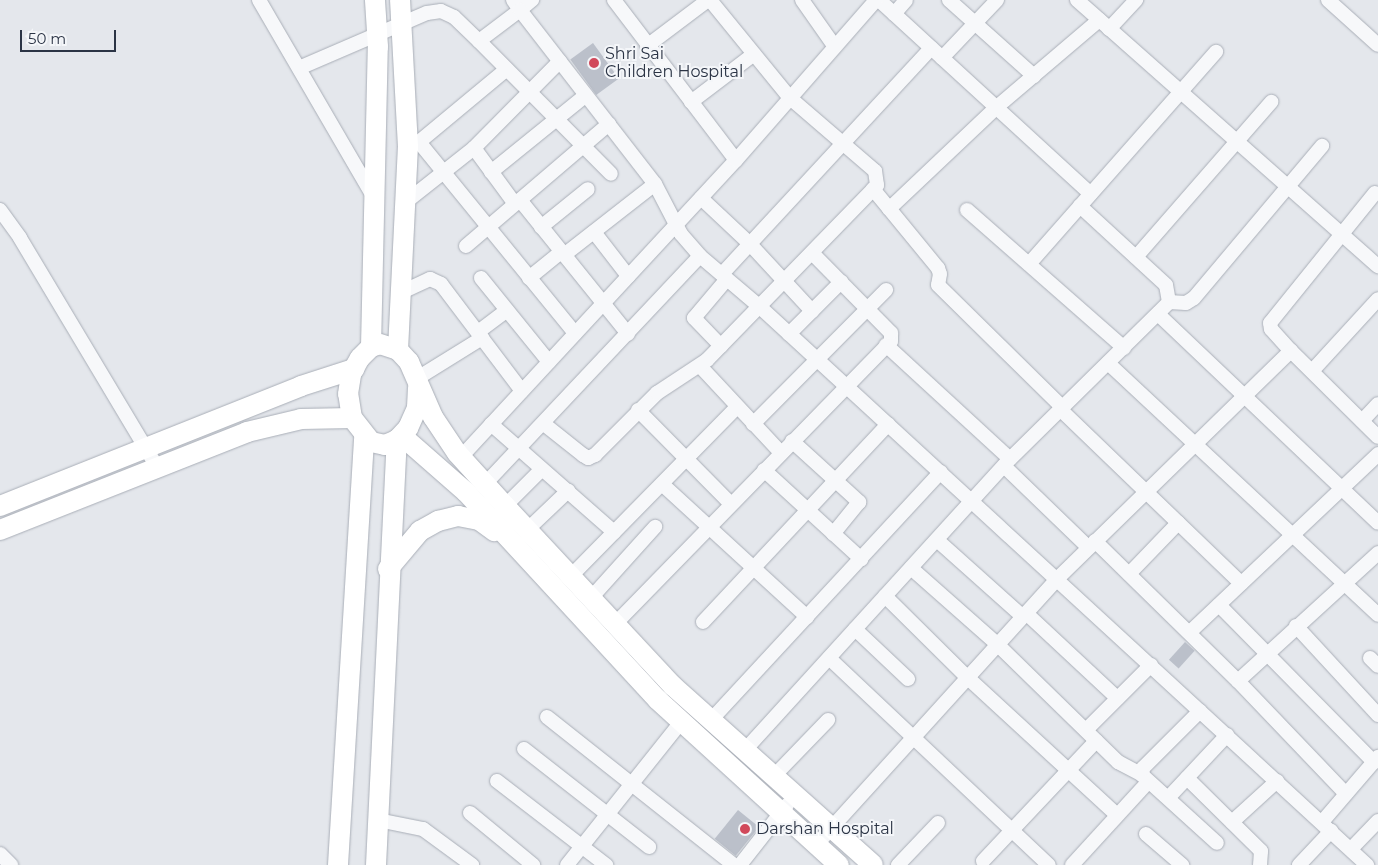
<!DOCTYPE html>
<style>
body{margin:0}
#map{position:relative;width:1378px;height:865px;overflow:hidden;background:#e4e7ec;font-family:Montserrat,sans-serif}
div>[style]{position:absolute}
.building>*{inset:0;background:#bbc0ca;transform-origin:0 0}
.roads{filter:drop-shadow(0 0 1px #a9aeb7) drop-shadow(0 0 1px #a9aeb7)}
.street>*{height:14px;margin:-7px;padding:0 7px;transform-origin:7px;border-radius:7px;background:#f7f8fa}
.secondary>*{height:20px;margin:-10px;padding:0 10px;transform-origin:10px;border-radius:10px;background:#fff}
.dots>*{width:14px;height:14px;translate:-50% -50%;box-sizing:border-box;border:2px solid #f4f6f9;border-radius:50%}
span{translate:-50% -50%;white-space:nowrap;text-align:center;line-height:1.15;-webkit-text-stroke:4px #f4f6f9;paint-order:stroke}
.poi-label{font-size:16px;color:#2b3445}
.left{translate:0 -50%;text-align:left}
.scale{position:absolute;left:20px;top:30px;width:96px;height:22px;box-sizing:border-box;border:2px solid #2b3445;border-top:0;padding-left:6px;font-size:15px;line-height:18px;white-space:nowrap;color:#2b3445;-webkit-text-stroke:4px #f4f6f9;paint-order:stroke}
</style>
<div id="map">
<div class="building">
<div style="left:593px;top:43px;width:44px;height:28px;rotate:54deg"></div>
<div style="left:1185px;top:642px;width:13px;height:24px;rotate:42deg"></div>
<div style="left:738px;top:810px;width:27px;height:37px;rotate:39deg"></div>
</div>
<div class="roads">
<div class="street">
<div style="left:259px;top:0;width:225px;rotate:59.8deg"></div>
<div style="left:513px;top:0;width:12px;rotate:55deg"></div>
<div style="left:520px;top:10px;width:16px;rotate:-40deg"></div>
<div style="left:614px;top:0;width:201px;rotate:52.7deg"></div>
<div style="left:802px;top:0;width:57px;rotate:54.9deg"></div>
<div style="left:879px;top:0;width:287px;rotate:42.5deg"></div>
<div style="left:949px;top:0;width:114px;rotate:41.8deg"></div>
<div style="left:1077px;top:0;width:402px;rotate:41.5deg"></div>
<div style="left:1328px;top:0;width:67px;rotate:42deg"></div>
<div style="left:894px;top:14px;width:18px;rotate:-49deg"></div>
<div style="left:1109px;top:29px;width:40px;rotate:-47deg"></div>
<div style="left:479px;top:41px;width:187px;rotate:45.2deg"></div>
<div style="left:647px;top:46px;width:76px;rotate:-37deg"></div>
<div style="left:942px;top:58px;width:80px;rotate:-46.5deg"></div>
<div style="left:299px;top:68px;width:139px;rotate:-23.3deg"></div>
<div style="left:427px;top:13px;width:14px;rotate:-8deg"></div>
<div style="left:441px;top:11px;width:14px;rotate:25deg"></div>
<div style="left:454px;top:17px;width:35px;rotate:44deg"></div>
<div style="left:479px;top:41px;width:51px;rotate:-37.1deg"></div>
<div style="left:520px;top:10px;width:220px;rotate:52.2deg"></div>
<div style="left:655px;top:184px;width:56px;rotate:62.5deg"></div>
<div style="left:681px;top:234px;width:29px;rotate:49deg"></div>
<div style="left:700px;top:256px;width:79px;rotate:40.4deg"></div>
<div style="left:760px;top:307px;width:825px;rotate:42.59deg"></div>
<div style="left:691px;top:102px;width:79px;rotate:-37.3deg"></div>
<div style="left:419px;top:142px;width:247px;rotate:50.8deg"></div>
<div style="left:410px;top:146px;width:10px;rotate:-24deg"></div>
<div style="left:419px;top:142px;width:114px;rotate:-39.7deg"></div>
<div style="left:474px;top:148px;width:69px;rotate:53.8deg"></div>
<div style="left:491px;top:172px;width:122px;rotate:-39deg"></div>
<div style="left:873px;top:189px;width:102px;rotate:50.6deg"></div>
<div style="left:938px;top:268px;width:6px;rotate:72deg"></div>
<div style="left:940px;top:274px;width:11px;rotate:100deg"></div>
<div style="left:938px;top:285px;width:175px;rotate:44.5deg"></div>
<div style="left:1375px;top:193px;width:167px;rotate:128.9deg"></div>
<div style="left:1270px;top:323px;width:6px;rotate:81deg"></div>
<div style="left:1271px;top:329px;width:30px;rotate:48deg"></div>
<div style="left:1291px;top:351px;width:122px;rotate:44.7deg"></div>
<div style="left:701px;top:198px;width:66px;rotate:43.2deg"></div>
<div style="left:749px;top:243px;width:93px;rotate:47.2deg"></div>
<div style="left:520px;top:200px;width:172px;rotate:51.1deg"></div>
<div style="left:407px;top:201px;width:85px;rotate:-38.3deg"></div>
<div style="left:474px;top:148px;width:122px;rotate:-45.3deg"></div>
<div style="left:889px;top:209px;width:150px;rotate:-43.4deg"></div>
<div style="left:998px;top:106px;width:133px;rotate:-40.4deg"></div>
<div style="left:0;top:210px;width:34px;rotate:54deg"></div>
<div style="left:20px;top:238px;width:269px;rotate:59.1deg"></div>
<div style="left:967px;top:210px;width:209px;rotate:41.3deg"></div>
<div style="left:541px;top:227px;width:60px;rotate:-39deg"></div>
<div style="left:594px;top:232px;width:56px;rotate:52.3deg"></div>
<div style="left:466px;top:246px;width:188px;rotate:-40.5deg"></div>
<div style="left:564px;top:255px;width:115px;rotate:-38deg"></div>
<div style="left:1136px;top:257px;width:206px;rotate:-48.9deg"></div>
<div style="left:1029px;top:264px;width:283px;rotate:-48.6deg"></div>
<div style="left:722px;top:274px;width:308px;rotate:-47.2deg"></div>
<div style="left:481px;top:278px;width:108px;rotate:51deg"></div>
<div style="left:529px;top:278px;width:41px;rotate:-39.1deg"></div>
<div style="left:402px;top:292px;width:31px;rotate:-25deg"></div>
<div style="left:430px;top:279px;width:12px;rotate:24deg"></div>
<div style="left:441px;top:284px;width:134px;rotate:52.9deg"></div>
<div style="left:1169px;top:302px;width:17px;rotate:3deg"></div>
<div style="left:1186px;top:303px;width:9px;rotate:-32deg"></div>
<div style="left:1194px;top:298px;width:199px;rotate:-49.9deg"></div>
<div style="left:1158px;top:314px;width:303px;rotate:43.5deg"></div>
<div style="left:478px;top:332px;width:36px;rotate:-37deg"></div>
<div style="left:789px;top:334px;width:74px;rotate:-45deg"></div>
<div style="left:886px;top:345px;width:168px;rotate:42.6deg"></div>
<div style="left:721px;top:346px;width:39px;rotate:-134deg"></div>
<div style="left:694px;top:318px;width:51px;rotate:-49.8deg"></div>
<div style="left:1108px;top:363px;width:369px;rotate:43deg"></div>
<div style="left:700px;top:366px;width:119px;rotate:47deg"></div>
<div style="left:1313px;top:370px;width:96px;rotate:-47.5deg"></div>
<div style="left:416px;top:379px;width:78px;rotate:-31.8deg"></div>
<div style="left:638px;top:410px;width:132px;rotate:45.3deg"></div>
<div style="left:1061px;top:410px;width:250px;rotate:43.9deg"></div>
<div style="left:1362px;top:421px;width:23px;rotate:-47deg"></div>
<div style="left:491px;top:424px;width:164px;rotate:41.3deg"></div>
<div style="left:544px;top:424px;width:50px;rotate:38.5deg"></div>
<div style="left:583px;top:455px;width:6px;rotate:31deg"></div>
<div style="left:588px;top:458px;width:8px;rotate:-23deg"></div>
<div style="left:595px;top:455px;width:88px;rotate:-45deg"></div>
<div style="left:657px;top:393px;width:60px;rotate:-33.4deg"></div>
<div style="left:707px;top:360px;width:244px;rotate:-45.8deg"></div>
<div style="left:877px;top:185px;width:14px;rotate:-98deg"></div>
<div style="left:875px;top:171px;width:112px;rotate:-139.3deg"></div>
<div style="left:790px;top:98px;width:127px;rotate:-129.2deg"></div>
<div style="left:753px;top:424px;width:189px;rotate:-45.2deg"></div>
<div style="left:792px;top:441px;width:91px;rotate:42.3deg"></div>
<div style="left:859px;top:502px;width:41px;rotate:129.1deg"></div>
<div style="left:461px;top:457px;width:405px;rotate:-47.2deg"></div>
<div style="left:736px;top:160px;width:213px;rotate:-48.8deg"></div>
<div style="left:1004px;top:466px;width:117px;rotate:44deg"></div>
<div style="left:764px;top:470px;width:132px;rotate:42.5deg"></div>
<div style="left:485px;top:484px;width:313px;rotate:-46.7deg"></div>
<div style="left:662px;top:484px;width:197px;rotate:42.5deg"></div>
<div style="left:505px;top:506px;width:52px;rotate:-45deg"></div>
<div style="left:527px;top:530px;width:57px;rotate:-43.6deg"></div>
<div style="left:937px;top:540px;width:115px;rotate:41.8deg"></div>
<div style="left:1095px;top:541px;width:200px;rotate:44.4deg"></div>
<div style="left:1238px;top:681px;width:156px;rotate:46.3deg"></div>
<div style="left:911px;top:568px;width:116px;rotate:41.5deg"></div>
<div style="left:998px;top:645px;width:168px;rotate:44.3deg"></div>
<div style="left:1118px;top:762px;width:27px;rotate:28deg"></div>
<div style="left:1129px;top:574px;width:71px;rotate:-46.1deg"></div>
<div style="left:571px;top:576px;width:237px;rotate:-45.5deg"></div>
<div style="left:885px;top:596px;width:117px;rotate:44.7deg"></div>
<div style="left:968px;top:678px;width:202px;rotate:42.6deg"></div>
<div style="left:591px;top:598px;width:96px;rotate:-48deg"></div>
<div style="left:1219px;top:605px;width:221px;rotate:45.4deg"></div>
<div style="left:1026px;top:613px;width:125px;rotate:43deg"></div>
<div style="left:703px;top:622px;width:271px;rotate:-46.9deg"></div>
<div style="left:615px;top:624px;width:395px;rotate:-45.7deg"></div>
<div style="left:891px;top:341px;width:8px;rotate:-90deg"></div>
<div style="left:891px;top:333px;width:112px;rotate:-134.6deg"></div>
<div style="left:1296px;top:626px;width:121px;rotate:47.3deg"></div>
<div style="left:855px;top:629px;width:73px;rotate:43.3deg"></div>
<div style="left:1190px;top:632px;width:259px;rotate:-43.4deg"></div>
<div style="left:829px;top:658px;width:302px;rotate:43.3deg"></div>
<div style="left:1370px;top:658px;width:11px;rotate:45deg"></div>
<div style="left:1238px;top:681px;width:190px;rotate:-42.4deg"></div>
<div style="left:1200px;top:711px;width:81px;rotate:135deg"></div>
<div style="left:1143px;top:768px;width:7px;rotate:98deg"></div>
<div style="left:1142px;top:775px;width:101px;rotate:42.2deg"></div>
<div style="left:547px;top:717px;width:238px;rotate:38.4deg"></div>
<div style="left:711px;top:720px;width:338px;rotate:-47.2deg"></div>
<div style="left:1086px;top:730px;width:92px;rotate:-45deg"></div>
<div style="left:524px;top:749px;width:159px;rotate:38.1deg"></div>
<div style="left:745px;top:750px;width:394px;rotate:-47.7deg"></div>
<div style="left:1010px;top:459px;width:223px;rotate:-44.6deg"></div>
<div style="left:1169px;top:302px;width:17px;rotate:-100deg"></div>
<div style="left:1166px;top:285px;width:117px;rotate:-137.4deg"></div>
<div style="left:774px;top:776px;width:78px;rotate:-46deg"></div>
<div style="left:1187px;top:778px;width:104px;rotate:44.6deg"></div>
<div style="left:1261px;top:851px;width:14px;rotate:94deg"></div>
<div style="left:497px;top:781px;width:138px;rotate:37.6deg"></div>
<div style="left:1169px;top:797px;width:85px;rotate:-46.9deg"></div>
<div style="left:470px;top:813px;width:82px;rotate:39.5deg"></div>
<div style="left:378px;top:820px;width:46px;rotate:11.3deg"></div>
<div style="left:423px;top:829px;width:61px;rotate:36.3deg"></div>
<div style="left:1232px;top:822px;width:61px;rotate:-42.3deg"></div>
<div style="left:1322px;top:822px;width:86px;rotate:-49.3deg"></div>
<div style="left:1146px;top:834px;width:48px;rotate:40.7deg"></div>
<div style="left:816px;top:845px;width:359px;rotate:-47.8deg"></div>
<div style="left:1057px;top:579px;width:327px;rotate:-44.3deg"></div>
<div style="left:1351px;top:849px;width:39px;rotate:-46deg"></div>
<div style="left:0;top:854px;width:16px;rotate:45deg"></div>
<div style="left:983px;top:861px;width:165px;rotate:-46.7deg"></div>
<div style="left:567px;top:865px;width:184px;rotate:-51.4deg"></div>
<div style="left:740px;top:865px;width:76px;rotate:-51.9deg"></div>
<div style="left:898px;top:865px;width:58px;rotate:-46.4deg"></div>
<div style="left:1072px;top:865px;width:113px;rotate:-47.5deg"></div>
<div style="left:1299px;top:865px;width:47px;rotate:-46.7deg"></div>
</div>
<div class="secondary">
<div style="left:371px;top:347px;width:300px;rotate:-88.7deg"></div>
<div style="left:378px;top:47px;width:47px;rotate:-93.7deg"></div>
<div style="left:398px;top:350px;width:203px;rotate:-87.2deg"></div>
<div style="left:408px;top:147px;width:147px;rotate:-93.1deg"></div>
<div style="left:418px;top:388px;width:20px;rotate:93deg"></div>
<div style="left:417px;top:408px;width:22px;rotate:114deg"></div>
<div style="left:408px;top:428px;width:16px;rotate:133deg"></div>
<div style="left:397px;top:440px;width:13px;rotate:157deg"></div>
<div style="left:385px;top:445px;width:14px;rotate:-168deg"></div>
<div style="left:371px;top:442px;width:31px;rotate:-128deg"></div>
<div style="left:352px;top:418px;width:24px;rotate:-99deg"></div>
<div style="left:348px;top:394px;width:20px;rotate:-81deg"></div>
<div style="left:351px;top:374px;width:18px;rotate:-61deg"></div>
<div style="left:360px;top:358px;width:16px;rotate:-45deg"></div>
<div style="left:371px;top:347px;width:9px;rotate:-18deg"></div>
<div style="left:380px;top:344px;width:19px;rotate:18deg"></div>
<div style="left:398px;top:350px;width:16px;rotate:47deg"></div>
<div style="left:409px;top:362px;width:60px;rotate:66.4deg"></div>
<div style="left:433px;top:417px;width:43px;rotate:56.3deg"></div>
<div style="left:457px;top:453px;width:72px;rotate:47.8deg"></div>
<div style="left:505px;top:506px;width:246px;rotate:47deg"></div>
<div style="left:673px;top:686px;width:268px;rotate:41.8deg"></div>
<div style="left:402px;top:436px;width:85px;rotate:41.2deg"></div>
<div style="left:466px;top:492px;width:283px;rotate:47.3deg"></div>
<div style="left:658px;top:700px;width:245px;rotate:42.4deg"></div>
<div style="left:0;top:506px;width:324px;rotate:-21.7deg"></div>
<div style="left:301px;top:386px;width:56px;rotate:-17.8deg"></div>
<div style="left:0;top:530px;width:266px;rotate:-21.6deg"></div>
<div style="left:247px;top:432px;width:56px;rotate:-13.5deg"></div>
<div style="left:301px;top:419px;width:51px;rotate:-1.1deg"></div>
<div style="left:388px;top:569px;width:50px;rotate:-49.9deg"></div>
<div style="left:420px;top:531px;width:21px;rotate:-29deg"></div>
<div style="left:438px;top:521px;width:21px;rotate:-14deg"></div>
<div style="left:458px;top:516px;width:21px;rotate:11deg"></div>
<div style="left:479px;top:520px;width:19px;rotate:36deg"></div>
<div style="left:338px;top:865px;width:430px;rotate:-86.5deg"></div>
<div style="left:376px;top:865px;width:426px;rotate:-87.2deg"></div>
</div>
</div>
<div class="dots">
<div style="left:594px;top:63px;background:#d1495b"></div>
<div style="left:745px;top:829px;background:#d1495b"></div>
</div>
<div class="poi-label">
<span class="left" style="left:605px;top:63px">Shri Sai<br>Children Hospital</span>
<span class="left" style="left:756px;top:829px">Darshan Hospital</span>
</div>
<div class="scale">50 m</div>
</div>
